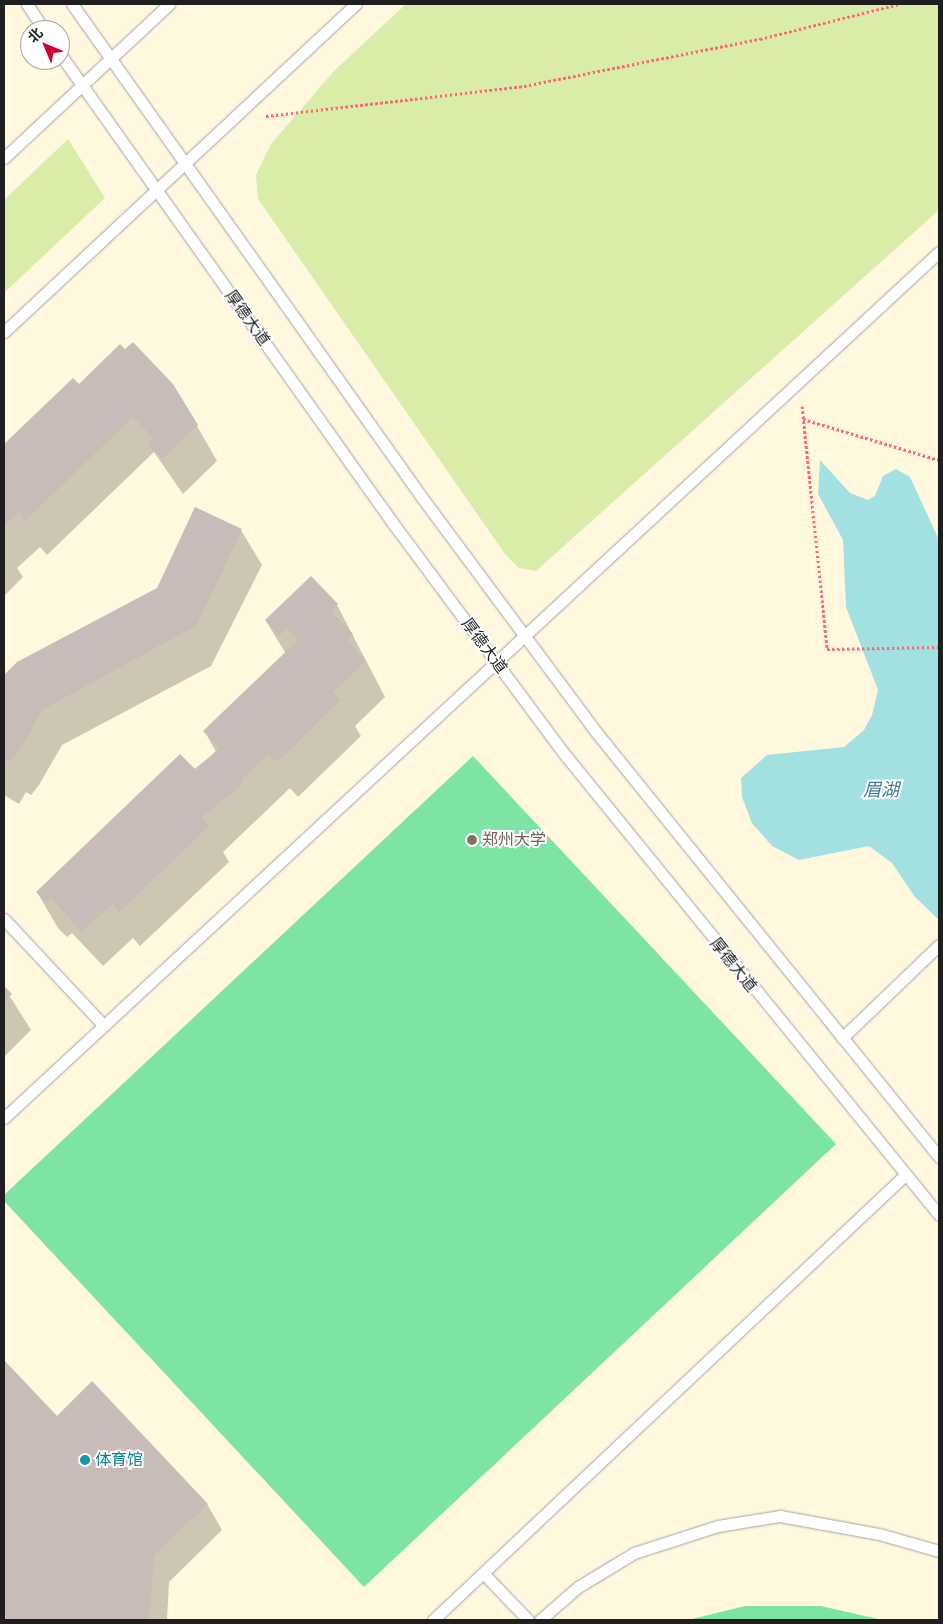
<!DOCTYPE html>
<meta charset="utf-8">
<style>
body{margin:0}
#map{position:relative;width:943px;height:1624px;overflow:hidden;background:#f0eae5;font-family:"Public Sans","Noto Sans SC",sans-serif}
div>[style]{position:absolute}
.education>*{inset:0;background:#fff8df}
.grass>*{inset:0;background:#d9eda8}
.pitch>*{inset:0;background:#7ee4a6}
.water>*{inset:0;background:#a3e0e1}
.shadow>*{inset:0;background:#0003}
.building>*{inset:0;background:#c9bbb8}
.path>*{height:3px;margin-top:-1.5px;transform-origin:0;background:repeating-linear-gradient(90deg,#ff6779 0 2.5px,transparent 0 5px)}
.roads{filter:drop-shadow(0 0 1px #a3a3a3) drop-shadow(0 0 1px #a3a3a3)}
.lane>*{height:11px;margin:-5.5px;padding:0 5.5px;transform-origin:5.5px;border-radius:5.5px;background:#fff}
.dots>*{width:14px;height:14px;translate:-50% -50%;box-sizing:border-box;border:2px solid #fff;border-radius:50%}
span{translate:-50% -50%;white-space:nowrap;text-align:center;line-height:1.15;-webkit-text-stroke:4px #fff;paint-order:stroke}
.street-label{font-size:16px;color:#1f1f1f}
.education-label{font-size:16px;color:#785e54}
.left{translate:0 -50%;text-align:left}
.culture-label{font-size:16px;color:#0d838f}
.water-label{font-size:18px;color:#3b7b94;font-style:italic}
.frame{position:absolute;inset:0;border:5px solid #1f1f1f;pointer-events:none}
.north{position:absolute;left:20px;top:20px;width:50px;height:50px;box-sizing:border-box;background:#fff;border:1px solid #a5a5a5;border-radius:50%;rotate:315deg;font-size:14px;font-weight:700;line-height:20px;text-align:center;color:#1f1f1f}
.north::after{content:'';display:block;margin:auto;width:18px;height:22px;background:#ce002e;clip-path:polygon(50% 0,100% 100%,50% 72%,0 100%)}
</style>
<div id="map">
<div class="education">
<div style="clip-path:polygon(evenodd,4px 4px,939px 4px,939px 1620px,4px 1620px,4px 4px,30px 30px,60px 30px,60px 60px,30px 60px,30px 30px)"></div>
</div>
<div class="grass">
<div style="clip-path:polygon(406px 4px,939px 4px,939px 210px,536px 571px,519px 568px,505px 554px,258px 199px,256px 175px,271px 144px,335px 70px)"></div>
<div style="clip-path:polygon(68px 139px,105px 198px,4px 293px,4px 200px)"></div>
</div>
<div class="pitch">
<div style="clip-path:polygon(473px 756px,836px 1144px,364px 1587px,4px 1201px,4px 1195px)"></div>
<div style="clip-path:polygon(745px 1606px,821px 1606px,882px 1620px,688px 1620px)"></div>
</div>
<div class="water">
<div style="clip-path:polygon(820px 460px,850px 493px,868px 500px,875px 496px,883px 476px,896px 469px,910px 477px,939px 540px,939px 920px,915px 897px,892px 863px,869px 846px,799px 860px,772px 846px,752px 823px,742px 797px,741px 778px,767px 755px,844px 747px,864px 730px,872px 715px,878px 690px,846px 607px,843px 540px,818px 494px)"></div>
</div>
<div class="shadow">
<div style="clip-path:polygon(73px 380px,79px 386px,197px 426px,217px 461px,183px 494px,154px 452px,47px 555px,40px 547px,17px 568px,23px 577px,4px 596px,4px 445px)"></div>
<div style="clip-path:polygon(241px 530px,262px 565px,211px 666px,62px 745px,39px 785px,31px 795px,26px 792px,19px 804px,4px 795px,4px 677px,18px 663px,158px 588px)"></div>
<div style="clip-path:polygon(311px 577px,337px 605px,385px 697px,355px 726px,361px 736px,298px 797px,290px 788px,223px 852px,229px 862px,140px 946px,133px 938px,103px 966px,72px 933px,67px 937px,58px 928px,37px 892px,216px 752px,205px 732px,286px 654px,266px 621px)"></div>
<div style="clip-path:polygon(4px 987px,31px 1030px,4px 1057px)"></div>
<div style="clip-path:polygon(4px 1362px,57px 1417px,207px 1504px,222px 1530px,169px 1582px,167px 1620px,4px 1620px)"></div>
</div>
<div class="building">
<div style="clip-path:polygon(133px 342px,173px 384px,198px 425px,162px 459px,148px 444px,153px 438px,133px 417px,26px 520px,19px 512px,4px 526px,4px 444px,73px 378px,79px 384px,120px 344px,125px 349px)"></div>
<div style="clip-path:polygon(195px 507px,242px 529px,197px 625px,42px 710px,20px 750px,10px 760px,4px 760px,4px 675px,17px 662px,157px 588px)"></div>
<div style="clip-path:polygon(311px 576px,338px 604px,331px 611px,353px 634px,347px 640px,366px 661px,333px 692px,341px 700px,277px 762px,269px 754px,245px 776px,239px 787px,202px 817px,209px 826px,119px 912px,112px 904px,82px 932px,51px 898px,46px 903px,36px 892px,180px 754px,196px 770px,219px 748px,203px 731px,298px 640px,287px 628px,279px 636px,265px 620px)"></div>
<div style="clip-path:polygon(4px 986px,12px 994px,4px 1002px)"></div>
<div style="clip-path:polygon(4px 1360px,57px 1416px,92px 1381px,208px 1504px,154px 1555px,149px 1620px,4px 1620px)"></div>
</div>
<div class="path">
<div style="left:266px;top:116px;width:260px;rotate:-6.6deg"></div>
<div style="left:524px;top:86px;width:241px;rotate:-11.3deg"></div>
<div style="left:760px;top:39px;width:143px;rotate:-14.1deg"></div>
<div style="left:802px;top:406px;width:244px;rotate:84.1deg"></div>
<div style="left:827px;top:649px;width:112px;rotate:-1deg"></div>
<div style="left:803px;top:419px;width:142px;rotate:16.8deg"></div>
</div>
<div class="roads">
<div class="lane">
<div style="left:27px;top:4px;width:31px;rotate:57deg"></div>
<div style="left:72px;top:4px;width:607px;rotate:54.66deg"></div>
<div style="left:423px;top:499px;width:290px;rotate:53.4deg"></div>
<div style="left:596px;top:732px;width:546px;rotate:51.09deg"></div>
<div style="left:60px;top:54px;width:574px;rotate:54.65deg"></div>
<div style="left:392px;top:522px;width:292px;rotate:53.4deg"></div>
<div style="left:566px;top:756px;width:591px;rotate:50.9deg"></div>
<div style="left:4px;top:158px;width:226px;rotate:-43deg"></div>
<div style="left:4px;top:332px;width:481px;rotate:-43deg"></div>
<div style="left:4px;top:919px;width:146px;rotate:46.9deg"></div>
<div style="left:842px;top:1038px;width:134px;rotate:-43.8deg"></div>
<div style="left:4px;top:1118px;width:1274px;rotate:-42.81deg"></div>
<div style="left:483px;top:1573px;width:65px;rotate:46.2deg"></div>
<div style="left:433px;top:1620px;width:649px;rotate:-43.31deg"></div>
<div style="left:540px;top:1620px;width:50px;rotate:-41deg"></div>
<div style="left:578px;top:1587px;width:66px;rotate:-31.3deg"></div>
<div style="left:634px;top:1553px;width:88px;rotate:-17.8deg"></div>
<div style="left:718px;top:1526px;width:63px;rotate:-9.2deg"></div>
<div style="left:780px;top:1516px;width:101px;rotate:10.3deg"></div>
<div style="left:879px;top:1534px;width:62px;rotate:15.8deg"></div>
</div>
</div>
<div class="dots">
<div style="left:472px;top:840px;background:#8d6e63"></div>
<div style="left:85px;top:1460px;background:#0f9aa8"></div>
</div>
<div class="street-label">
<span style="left:247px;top:318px;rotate:54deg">厚德大道</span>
<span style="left:484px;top:646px;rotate:53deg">厚德大道</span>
<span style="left:733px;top:965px;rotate:51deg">厚德大道</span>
</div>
<div class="education-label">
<span class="left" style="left:482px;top:840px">郑州大学</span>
</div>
<div class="culture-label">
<span class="left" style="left:95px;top:1460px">体育馆</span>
</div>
<div class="water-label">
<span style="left:881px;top:790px">眉湖</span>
</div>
<div class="frame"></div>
<div class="north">北</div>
</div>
